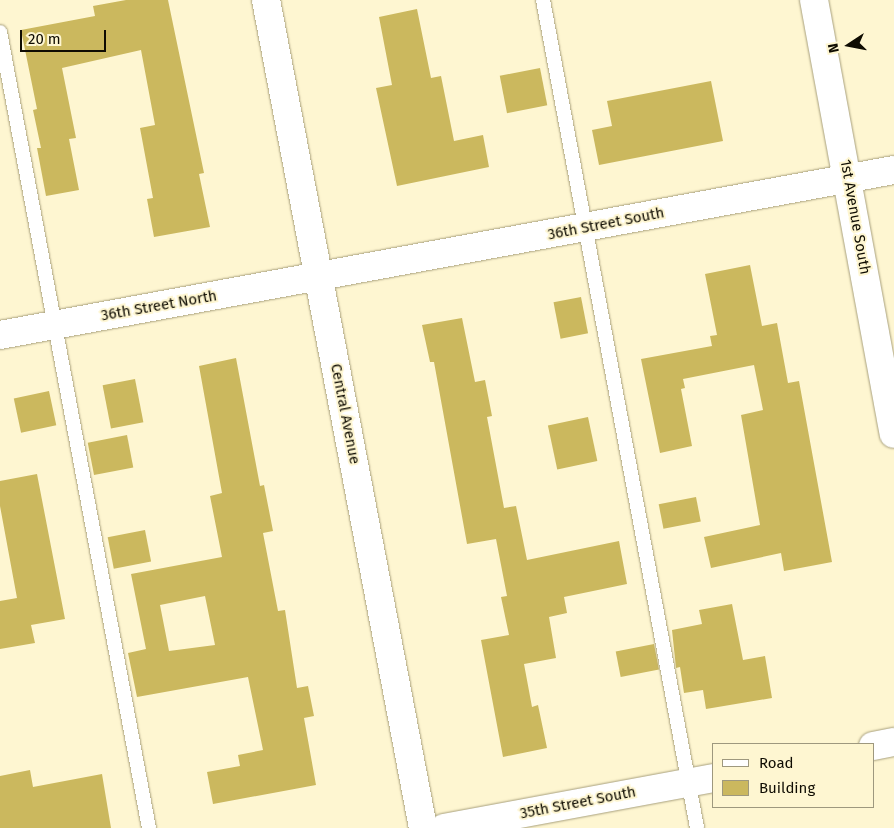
<!DOCTYPE html>
<style>
body{margin:0}
#map{position:relative;width:894px;height:828px;overflow:hidden;background:#fef6d1;font-family:"Fira Sans",sans-serif}
div>[style]{position:absolute}
.building>*{inset:0;background:#cbb85e;transform-origin:0 0}
.roads{filter:drop-shadow(0 0 1px #a8a07d) drop-shadow(0 0 1px #a8a07d)}
.lane>*{height:14px;margin:-7px;padding:0 7px;transform-origin:7px;border-radius:7px;background:#fff}
.street>*{height:28px;margin:-14px;padding:0 14px;transform-origin:14px;border-radius:14px;background:#fff}
.secondary>*{height:28px;margin:-14px;padding:0 14px;transform-origin:14px;border-radius:14px;background:#fff}
span{translate:-50% -50%;white-space:nowrap;text-align:center;line-height:1.15;-webkit-text-stroke:4px #fef6d1;paint-order:stroke}
.street-label{font-size:15px;color:#0f0c02}
.legend{position:absolute;left:712px;top:743px;width:162px;height:65px;box-sizing:border-box;background:#fef6d1;border:1px solid #9e987e;margin:0;padding:6px 9px;list-style:none;font-size:15px;color:#0f0c02}
.legend li{display:flex;align-items:center;gap:10px;height:25px}
.legend b{width:25px;border:1px solid #9e987e}
.north{position:absolute;left:824px;top:20px;width:50px;height:50px;-webkit-text-stroke:4px #fef6d1;paint-order:stroke;rotate:259deg;font-size:14px;font-weight:700;line-height:20px;text-align:center;color:#0f0c02}
.north::after{content:'';display:block;margin:auto;width:18px;height:22px;background:#0f0c02;clip-path:polygon(50% 0,100% 100%,50% 72%,0 100%)}
.scale{position:absolute;left:20px;top:30px;width:86px;height:22px;box-sizing:border-box;border:2px solid #0f0c02;border-top:0;padding-left:6px;font-size:15px;line-height:18px;white-space:nowrap;color:#0f0c02;-webkit-text-stroke:4px #fef6d1;paint-order:stroke}
</style>
<div id="map">
<div class="building">
<div style="clip-path:polygon(126px 0,168px 0,204px 173px,199px 174px,210px 227px,154px 237px,147px 199px,153px 198px,140px 128px,155px 125px,141px 50px,62px 68px,76px 138px,69px 139px,79px 190px,46px 196px,37px 148px,41px 148px,33px 110px,37px 109px,21px 30px,95px 16px,93px 6px)"></div>
<div style="clip-path:polygon(417px 9px,431px 78px,441px 76px,454px 141px,483px 135px,489px 167px,397px 186px,376px 88px,392px 85px,379px 17px)"></div>
<div style="left:540px;top:68px;width:38px;height:41px;rotate:79deg"></div>
<div style="clip-path:polygon(711px 81px,723px 141px,599px 165px,592px 130px,612px 126px,607px 101px)"></div>
<div style="clip-path:polygon(750px 265px,762px 326px,777px 323px,788px 383px,799px 381px,832px 562px,784px 571px,781px 553px,711px 568px,704px 537px,760px 525px,741px 415px,763px 410px,754px 365px,683px 379px,685px 388px,681px 389px,692px 446px,660px 453px,641px 359px,712px 346px,710px 336px,717px 335px,705px 274px)"></div>
<div style="left:581px;top:297px;width:37px;height:28px;rotate:79deg"></div>
<div style="clip-path:polygon(462px 318px,475px 382px,485px 380px,492px 416px,487px 417px,504px 508px,516px 506px,527px 560px,619px 541px,627px 584px,564px 597px,567px 613px,549px 617px,556px 658px,524px 664px,532px 707px,538px 705px,547px 748px,503px 757px,481px 640px,509px 635px,501px 597px,507px 596px,496px 539px,467px 544px,434px 362px,430px 362px,422px 325px)"></div>
<div style="clip-path:polygon(evenodd,236px 358px,260px 486px,264px 485px,273px 531px,263px 533px,278px 611px,285px 610px,297px 688px,308px 686px,314px 716px,304px 718px,316px 785px,213px 804px,207px 772px,240px 766px,238px 755px,263px 750px,248px 677px,137px 697px,128px 653px,146px 649px,131px 574px,222px 557px,210px 496px,222px 493px,199px 366px,236px 358px,205px 596px,215px 645px,169px 651px,160px 605px,205px 596px)"></div>
<div style="left:135px;top:379px;width:44px;height:33px;rotate:79deg"></div>
<div style="left:49px;top:391px;width:35px;height:36px;rotate:78deg"></div>
<div style="left:588px;top:417px;width:45px;height:41px;rotate:78deg"></div>
<div style="left:127px;top:435px;width:33px;height:40px;rotate:79deg"></div>
<div style="clip-path:polygon(37px 474px,65px 619px,31px 625px,35px 643px,0 649px,0 601px,17px 598px,0 506px,0 481px)"></div>
<div style="left:696px;top:497px;width:25px;height:38px;rotate:79deg"></div>
<div style="left:145px;top:530px;width:32px;height:38px;rotate:79deg"></div>
<div style="clip-path:polygon(732px 604px,743px 660px,765px 656px,772px 698px,706px 709px,703px 690px,684px 693px,680px 667px,676px 668px,672px 630px,702px 624px,699px 610px)"></div>
<div style="left:654px;top:644px;width:26px;height:39px;rotate:79deg"></div>
<div style="clip-path:polygon(30px 770px,33px 787px,102px 774px,111px 828px,0 828px,0 776px)"></div>
</div>
<div class="roads">
<div class="lane">
<div style="left:543px;top:0;width:842px;rotate:79.46deg"></div>
<div style="left:0;top:32px;width:810px;rotate:79.4deg"></div>
</div>
<div class="street">
<div style="left:814px;top:0;width:441px;rotate:79.6deg"></div>
<div style="left:0;top:335px;width:909px;rotate:-10.46deg"></div>
<div style="left:873px;top:746px;width:21px;rotate:-11deg"></div>
<div style="left:444px;top:828px;width:274px;rotate:-10.5deg"></div>
</div>
<div class="secondary">
<div style="left:266px;top:0;width:843px;rotate:79.26deg"></div>
</div>
</div>
<div class="street-label">
<span style="left:855px;top:217px;rotate:80deg">1st Avenue South</span>
<span style="left:606px;top:224px;rotate:-11deg">36th Street South</span>
<span style="left:159px;top:306px;rotate:-10deg">36th Street North</span>
<span style="left:345px;top:414px;rotate:79deg">Central Avenue</span>
<span style="left:578px;top:803px;rotate:-11deg">35th Street South</span>
</div>
<ul class="legend">
<li><b style="height:6px;background:#fff"></b>Road</li>
<li><b style="height:14px;background:#cbb85e"></b>Building</li>
</ul>
<div class="north">N</div>
<div class="scale">20 m</div>
</div>
